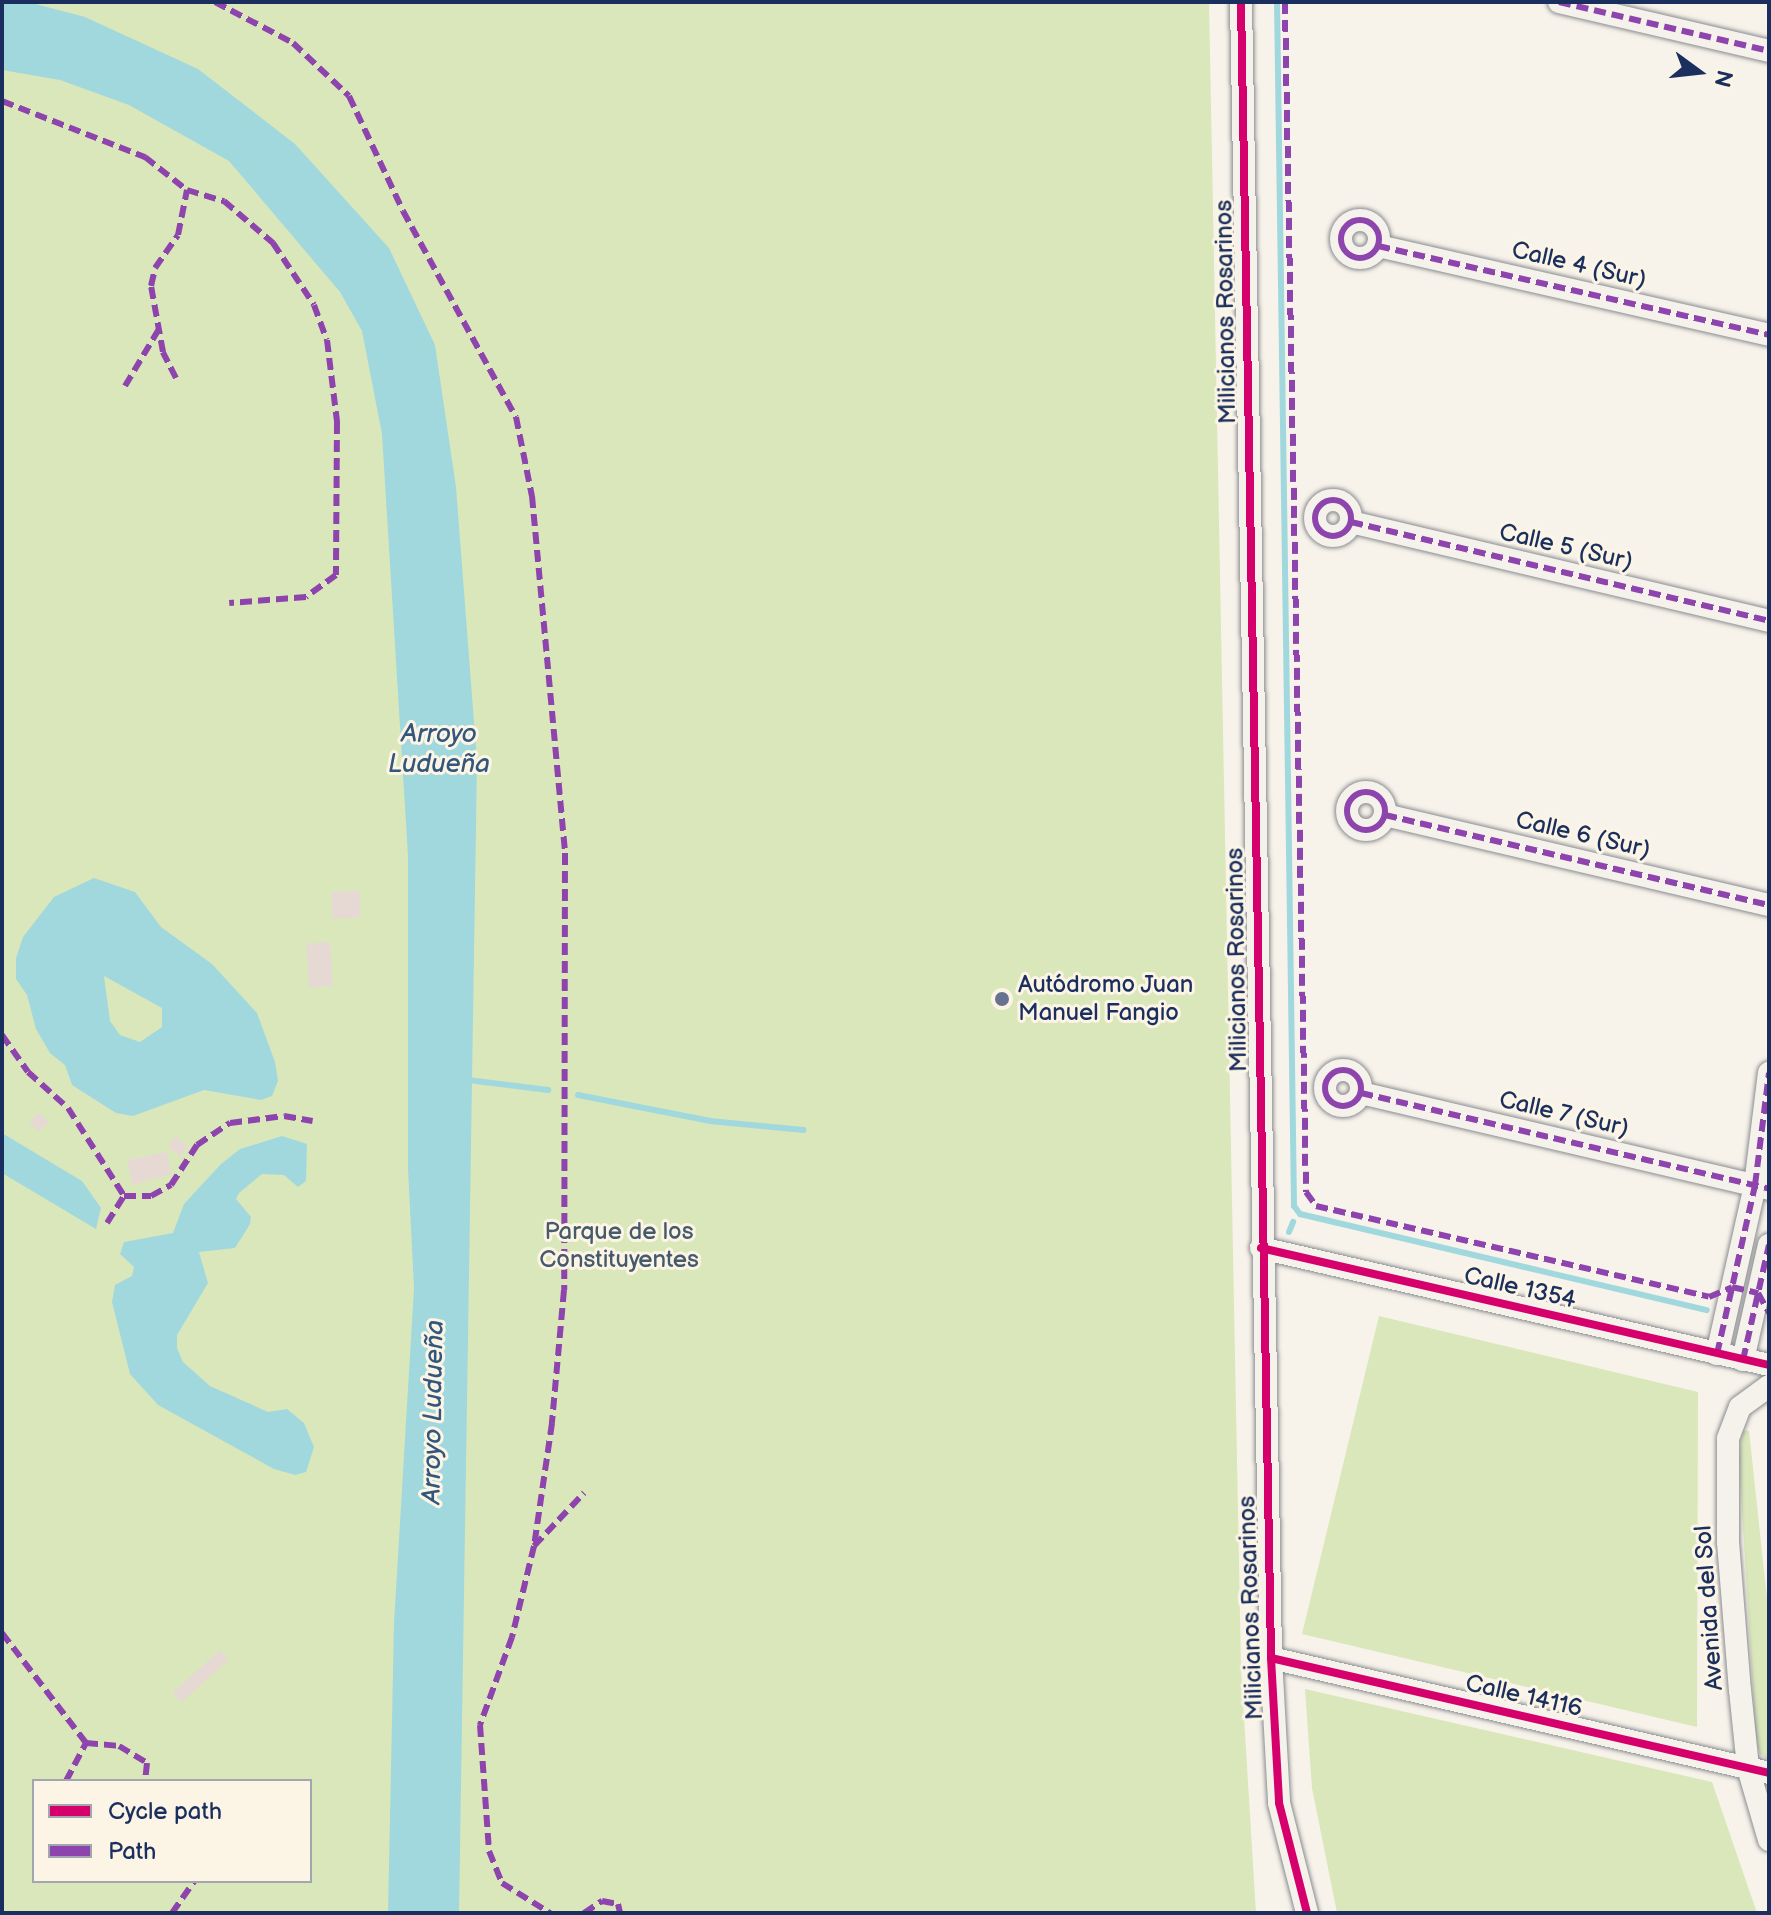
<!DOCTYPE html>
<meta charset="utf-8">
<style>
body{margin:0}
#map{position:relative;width:1771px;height:1915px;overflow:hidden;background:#f7f3ea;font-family:"Balsamiq Sans",sans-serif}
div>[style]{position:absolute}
.green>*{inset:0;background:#dae7bb}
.water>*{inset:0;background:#a1d8dd}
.stream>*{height:6px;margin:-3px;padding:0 3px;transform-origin:3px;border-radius:3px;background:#a1d8dd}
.building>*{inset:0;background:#e6d9d4;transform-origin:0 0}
.roads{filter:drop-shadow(0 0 2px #8a8c91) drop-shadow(0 0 2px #8a8c91)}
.minor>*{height:22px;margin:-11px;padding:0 11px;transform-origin:11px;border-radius:11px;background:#f5f2ec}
.minor>.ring{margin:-11px;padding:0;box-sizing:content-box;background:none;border:22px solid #f5f2ec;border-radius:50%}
.quiet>*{height:6px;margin-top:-3px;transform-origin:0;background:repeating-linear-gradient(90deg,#8e44ad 0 12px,transparent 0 18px)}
.quiet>.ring{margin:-3px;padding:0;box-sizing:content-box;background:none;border:6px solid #8e44ad;border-radius:50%}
.cycleway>*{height:8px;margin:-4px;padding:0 4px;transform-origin:4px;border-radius:4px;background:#d6006c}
.dots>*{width:22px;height:22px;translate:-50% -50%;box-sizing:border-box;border:4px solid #fcf5e5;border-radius:50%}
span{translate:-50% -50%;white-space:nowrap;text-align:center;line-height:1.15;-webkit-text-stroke:6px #fcf5e5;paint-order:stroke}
.street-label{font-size:24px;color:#1b2f5e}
.poi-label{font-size:24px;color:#1b2f5e}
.left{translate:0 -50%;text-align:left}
.park-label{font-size:24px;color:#455b6c}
.water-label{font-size:26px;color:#33567c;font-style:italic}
.frame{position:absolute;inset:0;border:4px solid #1b2f5e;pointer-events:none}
.legend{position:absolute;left:32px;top:1779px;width:280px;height:104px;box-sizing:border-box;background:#fcf5e5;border:2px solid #a2a6af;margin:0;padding:10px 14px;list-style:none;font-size:24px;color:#1b2f5e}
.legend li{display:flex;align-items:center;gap:16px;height:40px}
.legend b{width:40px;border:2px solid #a2a6af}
.north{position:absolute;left:1659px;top:32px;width:80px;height:80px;-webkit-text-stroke:6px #fcf5e5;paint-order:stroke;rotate:105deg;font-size:22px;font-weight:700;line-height:32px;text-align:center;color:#1b2f5e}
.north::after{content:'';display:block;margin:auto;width:28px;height:36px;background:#1b2f5e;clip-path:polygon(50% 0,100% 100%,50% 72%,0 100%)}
</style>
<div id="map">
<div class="green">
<div style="clip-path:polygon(evenodd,2px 2px,1209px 2px,1241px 1668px,1256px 1913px,2px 1913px,2px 2px,34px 1781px,310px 1781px,310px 1881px,34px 1881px,34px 1781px)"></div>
<div style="clip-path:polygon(1379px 1316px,1698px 1392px,1697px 1727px,1302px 1634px)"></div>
<div style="clip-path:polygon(1742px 1430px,1749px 1431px,1769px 1617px,1769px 1760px,1760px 1754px,1756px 1742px,1739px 1461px)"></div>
<div style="clip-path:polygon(1305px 1689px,1712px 1782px,1757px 1913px,1337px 1913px,1312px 1788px)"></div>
</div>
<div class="water">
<div style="clip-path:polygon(2px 2px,28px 2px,85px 17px,198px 69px,295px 144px,389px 248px,435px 345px,456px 487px,477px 761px,459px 1913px,388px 1913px,394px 1623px,414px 1288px,408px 1169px,408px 856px,382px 434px,362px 331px,340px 292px,229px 161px,129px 105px,60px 80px,2px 70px)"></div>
<div style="clip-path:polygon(evenodd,94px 878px,135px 892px,161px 927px,212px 964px,257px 1013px,275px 1062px,278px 1081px,272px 1096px,261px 1100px,204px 1090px,133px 1116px,116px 1113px,72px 1085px,65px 1065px,50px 1053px,36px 1029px,27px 995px,16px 979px,16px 958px,23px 937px,54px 897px,94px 878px,104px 976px,162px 1008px,162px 1027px,140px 1042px,120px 1035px,110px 1021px,104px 976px)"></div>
<div style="clip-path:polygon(2px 1133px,82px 1181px,101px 1208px,96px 1229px,2px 1173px)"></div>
<div style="clip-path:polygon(282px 1136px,307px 1144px,306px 1181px,298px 1187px,284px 1175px,262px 1174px,239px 1193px,236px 1199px,251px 1217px,250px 1224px,235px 1248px,199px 1252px,208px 1283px,177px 1335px,177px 1348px,183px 1362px,210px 1386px,268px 1412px,287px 1409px,304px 1423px,314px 1447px,306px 1472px,295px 1475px,274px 1469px,158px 1405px,130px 1374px,112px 1302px,115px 1285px,132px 1276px,134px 1267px,120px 1254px,124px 1242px,173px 1233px,184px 1204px,221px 1164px,240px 1149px)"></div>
</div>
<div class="stream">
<div style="left:1277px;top:2px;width:1204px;rotate:89.19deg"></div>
<div style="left:1294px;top:1206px;width:10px;rotate:53deg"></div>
<div style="left:1300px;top:1214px;width:418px;rotate:13.3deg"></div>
<div style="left:468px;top:1080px;width:81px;rotate:7.1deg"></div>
<div style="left:578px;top:1095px;width:135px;rotate:11.1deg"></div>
<div style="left:710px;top:1121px;width:94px;rotate:5.5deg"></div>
<div style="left:1289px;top:1232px;width:11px;rotate:-68deg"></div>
</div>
<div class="building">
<div style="left:359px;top:890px;width:27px;height:28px;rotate:86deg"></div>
<div style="left:330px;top:942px;width:44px;height:24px;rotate:86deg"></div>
<div style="left:40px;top:1112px;width:14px;height:14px;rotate:51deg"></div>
<div style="left:176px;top:1136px;width:16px;height:13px;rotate:40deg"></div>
<div style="clip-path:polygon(167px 1152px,171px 1174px,133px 1185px,127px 1160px)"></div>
<div style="left:220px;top:1650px;width:13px;height:64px;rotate:48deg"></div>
</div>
<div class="roads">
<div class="minor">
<div style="left:1241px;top:2px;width:1656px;rotate:88.96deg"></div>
<div style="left:1271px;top:1658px;width:145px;rotate:86.8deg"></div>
<div style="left:1279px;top:1803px;width:114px;rotate:75.7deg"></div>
<div style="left:1559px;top:2px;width:216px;rotate:13.1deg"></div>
<div class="ring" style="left:1341px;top:220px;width:16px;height:16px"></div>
<div style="left:1378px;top:246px;width:401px;rotate:12.8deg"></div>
<div class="ring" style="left:1315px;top:500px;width:14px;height:14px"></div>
<div style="left:1351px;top:522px;width:430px;rotate:13.3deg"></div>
<div class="ring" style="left:1347px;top:792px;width:16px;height:16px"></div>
<div style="left:1385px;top:815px;width:394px;rotate:13.2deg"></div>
<div class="ring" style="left:1325px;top:1070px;width:14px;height:14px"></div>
<div style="left:1361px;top:1093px;width:419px;rotate:13.2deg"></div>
<div style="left:1261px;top:1248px;width:521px;rotate:12.97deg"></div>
<div style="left:1717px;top:1354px;width:173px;rotate:-77.3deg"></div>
<div style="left:1755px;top:1185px;width:113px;rotate:-82.9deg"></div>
<div style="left:1743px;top:1360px;width:118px;rotate:-77.3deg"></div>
<div style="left:1769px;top:1386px;width:36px;rotate:144deg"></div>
<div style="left:1740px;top:1407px;width:34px;rotate:111deg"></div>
<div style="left:1728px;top:1439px;width:103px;rotate:90deg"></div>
<div style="left:1728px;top:1542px;width:148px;rotate:85.4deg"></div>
<div style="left:1740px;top:1690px;width:78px;rotate:84.1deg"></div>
<div style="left:1748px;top:1768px;width:75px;rotate:73.7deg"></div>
<div style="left:1271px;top:1658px;width:511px;rotate:13deg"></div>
</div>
</div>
<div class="quiet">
<div style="left:215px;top:2px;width:88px;rotate:27.7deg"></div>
<div style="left:293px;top:43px;width:77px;rotate:43.4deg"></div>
<div style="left:349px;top:96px;width:127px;rotate:64.8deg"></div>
<div style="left:403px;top:211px;width:235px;rotate:61.3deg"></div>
<div style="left:516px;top:417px;width:81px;rotate:78.6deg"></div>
<div style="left:532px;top:496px;width:359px;rotate:84.7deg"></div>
<div style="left:565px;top:853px;width:437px;rotate:90.1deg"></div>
<div style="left:564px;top:1290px;width:134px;rotate:95.2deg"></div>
<div style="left:552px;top:1423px;width:124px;rotate:98.3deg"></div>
<div style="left:534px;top:1546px;width:94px;rotate:103.6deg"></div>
<div style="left:512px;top:1637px;width:94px;rotate:110deg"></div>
<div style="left:480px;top:1725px;width:126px;rotate:85.9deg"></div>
<div style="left:489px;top:1851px;width:35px;rotate:68deg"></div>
<div style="left:502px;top:1883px;width:57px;rotate:32deg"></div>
<div style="left:1285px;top:2px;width:1190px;rotate:88.99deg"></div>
<div style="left:1306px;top:1192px;width:17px;rotate:54deg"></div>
<div style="left:1316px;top:1206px;width:403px;rotate:13deg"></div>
<div style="left:1709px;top:1297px;width:25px;rotate:-23deg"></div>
<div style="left:1732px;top:1287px;width:27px;rotate:13deg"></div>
<div style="left:1758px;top:1293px;width:23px;rotate:61deg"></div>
<div style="left:1559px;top:2px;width:216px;rotate:13.1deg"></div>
<div style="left:2px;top:101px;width:154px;rotate:21.4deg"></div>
<div style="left:145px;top:157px;width:53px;rotate:38.2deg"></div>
<div style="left:187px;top:190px;width:39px;rotate:17deg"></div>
<div style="left:224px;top:201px;width:65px;rotate:40.6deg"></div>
<div style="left:273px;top:243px;width:74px;rotate:56.5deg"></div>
<div style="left:314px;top:305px;width:37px;rotate:70deg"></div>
<div style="left:327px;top:340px;width:83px;rotate:83deg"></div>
<div style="left:337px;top:422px;width:153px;rotate:90.4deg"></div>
<div style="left:336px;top:575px;width:37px;rotate:144deg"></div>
<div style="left:306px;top:597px;width:77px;rotate:175.5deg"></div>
<div class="ring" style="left:1341px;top:220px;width:32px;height:32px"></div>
<div style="left:1378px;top:246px;width:401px;rotate:12.8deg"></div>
<div style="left:176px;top:378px;width:29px;rotate:-117deg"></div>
<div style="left:163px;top:352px;width:67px;rotate:-100.3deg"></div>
<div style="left:151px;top:286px;width:18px;rotate:-77deg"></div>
<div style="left:155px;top:268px;width:40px;rotate:-55.1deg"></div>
<div style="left:178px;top:235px;width:46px;rotate:-78.7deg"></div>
<div style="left:125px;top:386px;width:66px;rotate:-59.2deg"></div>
<div class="ring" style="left:1315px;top:500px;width:30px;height:30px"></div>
<div style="left:1351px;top:522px;width:430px;rotate:13.3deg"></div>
<div class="ring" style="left:1347px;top:792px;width:32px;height:32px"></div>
<div style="left:1385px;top:815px;width:394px;rotate:13.2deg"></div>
<div style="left:2px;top:1035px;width:45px;rotate:54.9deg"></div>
<div style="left:28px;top:1072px;width:54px;rotate:42deg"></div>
<div style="left:68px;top:1108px;width:104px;rotate:57.5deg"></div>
<div class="ring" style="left:1325px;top:1070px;width:30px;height:30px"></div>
<div style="left:1361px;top:1093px;width:419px;rotate:13.2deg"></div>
<div style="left:124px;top:1196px;width:27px"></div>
<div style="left:151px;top:1196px;width:23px;rotate:-29deg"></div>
<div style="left:171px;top:1185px;width:48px;rotate:-57deg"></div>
<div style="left:197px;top:1145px;width:40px;rotate:-34deg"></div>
<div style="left:230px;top:1123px;width:54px;rotate:-7.4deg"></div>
<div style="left:284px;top:1116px;width:29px;rotate:10deg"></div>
<div style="left:107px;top:1223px;width:32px;rotate:-58deg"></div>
<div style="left:1717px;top:1354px;width:173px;rotate:-77.3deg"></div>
<div style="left:1755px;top:1185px;width:113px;rotate:-82.9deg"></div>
<div style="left:1743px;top:1360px;width:118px;rotate:-77.3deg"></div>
<div style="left:534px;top:1546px;width:73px;rotate:-46.7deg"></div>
<div style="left:2px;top:1633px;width:138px;rotate:52.6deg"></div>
<div style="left:86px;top:1743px;width:33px;rotate:5deg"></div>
<div style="left:119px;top:1746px;width:33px;rotate:31deg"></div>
<div style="left:147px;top:1763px;width:18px;rotate:96deg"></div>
<div style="left:66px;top:1781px;width:43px;rotate:-62.2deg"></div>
<div style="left:172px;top:1913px;width:39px;rotate:-55deg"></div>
<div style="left:584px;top:1913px;width:22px;rotate:-34deg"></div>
<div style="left:602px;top:1901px;width:16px;rotate:11deg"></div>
<div style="left:618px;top:1904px;width:9px;rotate:77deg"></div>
</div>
<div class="cycleway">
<div style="left:1241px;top:2px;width:1656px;rotate:88.96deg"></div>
<div style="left:1271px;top:1658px;width:145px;rotate:86.8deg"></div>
<div style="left:1279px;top:1803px;width:114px;rotate:75.7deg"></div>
<div style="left:1261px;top:1248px;width:521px;rotate:12.97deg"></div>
<div style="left:1271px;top:1658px;width:511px;rotate:13deg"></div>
</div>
<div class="dots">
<div style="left:1002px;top:999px;background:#68748f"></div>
</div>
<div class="street-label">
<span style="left:1579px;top:265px;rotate:13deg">Calle 4 (Sur)</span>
<span style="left:1226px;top:312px;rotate:-91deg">Milicianos Rosarinos</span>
<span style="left:1566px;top:547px;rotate:13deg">Calle 5 (Sur)</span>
<span style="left:1583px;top:835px;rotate:13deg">Calle 6 (Sur)</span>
<span style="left:1237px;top:960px;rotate:-91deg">Milicianos Rosarinos</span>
<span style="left:1564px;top:1114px;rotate:13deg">Calle 7 (Sur)</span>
<span style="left:1520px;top:1288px;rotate:13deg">Calle 1354</span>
<span style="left:1251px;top:1608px;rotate:-92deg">Milicianos Rosarinos</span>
<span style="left:1709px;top:1608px;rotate:-94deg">Avenida del Sol</span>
<span style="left:1524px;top:1696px;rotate:13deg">Calle 14116</span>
</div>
<div class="poi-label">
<span class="left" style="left:1018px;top:999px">Autódromo Juan<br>Manuel Fangio</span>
</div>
<div class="park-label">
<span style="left:619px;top:1246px">Parque de los<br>Constituyentes</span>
</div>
<div class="water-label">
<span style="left:439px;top:750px">Arroyo<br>Ludueña</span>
<span style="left:434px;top:1412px;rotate:-89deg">Arroyo Ludueña</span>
</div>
<div class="frame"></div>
<ul class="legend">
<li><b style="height:10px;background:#d6006c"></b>Cycle path</li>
<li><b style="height:10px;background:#8e44ad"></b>Path</li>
</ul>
<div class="north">N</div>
</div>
